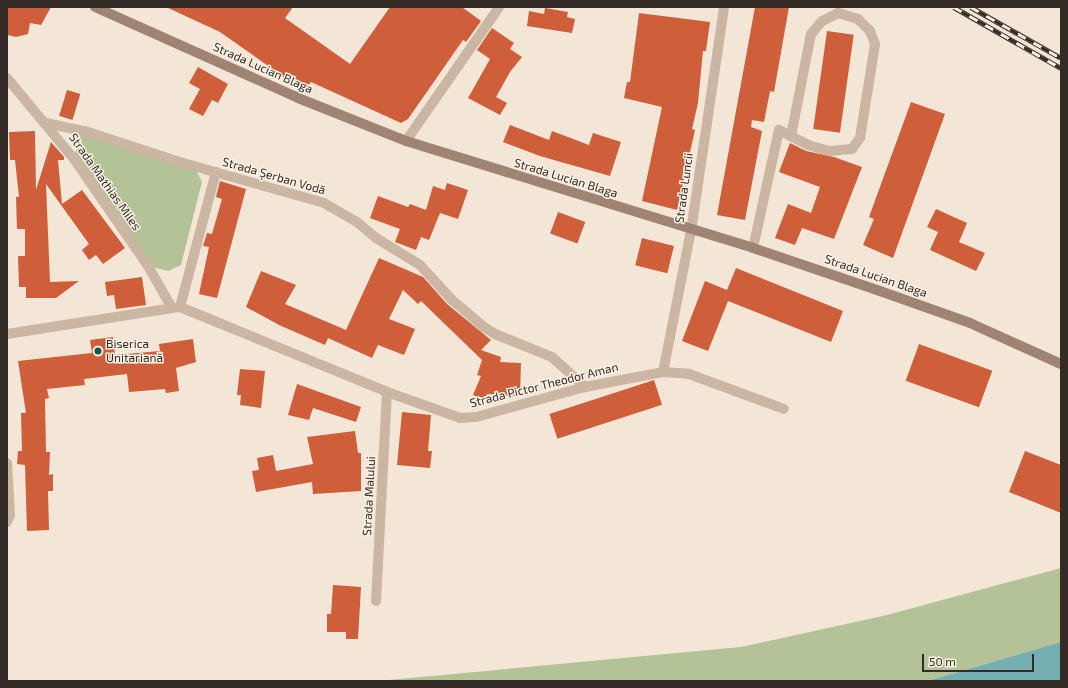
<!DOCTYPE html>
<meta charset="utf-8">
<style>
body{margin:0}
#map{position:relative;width:1068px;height:688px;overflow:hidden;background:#f3e6d7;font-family:"Exo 2",sans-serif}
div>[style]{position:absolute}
.green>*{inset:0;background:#b3c297}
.water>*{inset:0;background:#74afb1}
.building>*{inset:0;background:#ce5f3a;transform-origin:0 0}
.street>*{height:10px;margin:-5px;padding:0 5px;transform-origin:5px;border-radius:5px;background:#cbb5a3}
.secondary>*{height:10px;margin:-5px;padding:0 5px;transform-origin:5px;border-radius:5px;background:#9f8474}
.rail>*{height:4.5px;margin-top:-2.25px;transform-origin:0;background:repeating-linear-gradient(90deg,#faf0e4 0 9px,#352b25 0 18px);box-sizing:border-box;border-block:1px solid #352b25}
.dots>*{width:11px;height:11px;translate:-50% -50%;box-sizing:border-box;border:2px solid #faf0e4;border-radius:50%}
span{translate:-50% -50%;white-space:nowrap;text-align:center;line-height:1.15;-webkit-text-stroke:3px #faf0e4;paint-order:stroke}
.street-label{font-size:12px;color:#352b25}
.poi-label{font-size:12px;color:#352b25}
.left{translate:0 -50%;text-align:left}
.frame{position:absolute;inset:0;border:8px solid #352b25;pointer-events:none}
.scale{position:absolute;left:922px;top:654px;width:112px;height:18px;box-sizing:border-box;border:2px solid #352b25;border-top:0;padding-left:5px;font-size:12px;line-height:14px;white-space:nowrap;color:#352b25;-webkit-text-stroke:3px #faf0e4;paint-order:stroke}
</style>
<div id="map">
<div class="green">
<div style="clip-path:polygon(85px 131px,196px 170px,202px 182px,181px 265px,168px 271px,148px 266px,74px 159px,79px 137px)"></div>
<div style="clip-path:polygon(1061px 568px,1061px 642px,927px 681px,378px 681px,741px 647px,887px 615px)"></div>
</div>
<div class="water">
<div style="clip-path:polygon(1061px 642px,1061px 681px,927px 681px)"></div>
</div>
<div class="building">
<div style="clip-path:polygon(7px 7px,51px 7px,41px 25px,30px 23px,28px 34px,16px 37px,7px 35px)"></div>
<div style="clip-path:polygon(166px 7px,293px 7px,285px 18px,350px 64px,390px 7px,462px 7px,481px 21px,466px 42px,463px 40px,408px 119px,401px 123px,311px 82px,304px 91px,220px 32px)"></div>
<div style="clip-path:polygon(755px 7px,789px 7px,774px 92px,770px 91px,764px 122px,752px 120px,751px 127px,762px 131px,745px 220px,717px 215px)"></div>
<div style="clip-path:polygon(545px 8px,568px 12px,567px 17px,575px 19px,572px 33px,527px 26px,529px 11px,544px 14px)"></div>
<div style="clip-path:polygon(639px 13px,710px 22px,706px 51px,703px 51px,698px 103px,692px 129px,695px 130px,677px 210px,642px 201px,662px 107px,624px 98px,627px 82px,630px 82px)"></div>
<div style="clip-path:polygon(492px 28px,514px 43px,510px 49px,522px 57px,510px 72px,496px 97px,507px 103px,500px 115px,468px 98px,490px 59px,477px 50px)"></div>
<div style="left:827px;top:31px;width:27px;height:99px;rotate:8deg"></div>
<div style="clip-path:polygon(198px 67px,228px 84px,218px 103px,212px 100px,203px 116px,189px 109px,200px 89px,189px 83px)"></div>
<div style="left:67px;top:90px;width:14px;height:27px;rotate:17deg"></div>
<div style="clip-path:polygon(911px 102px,945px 114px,893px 258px,863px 245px,874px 219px,869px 217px)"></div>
<div style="clip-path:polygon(510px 125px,549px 140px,552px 131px,589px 145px,593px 133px,621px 142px,610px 176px,540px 156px,503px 142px)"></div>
<div style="clip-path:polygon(35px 131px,36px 190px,51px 142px,64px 157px,64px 160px,58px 160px,62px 204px,82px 190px,125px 248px,103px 264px,96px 255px,89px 260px,82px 250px,89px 244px,46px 184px,50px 282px,79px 281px,56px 298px,26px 298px,26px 287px,19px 287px,18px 256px,25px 256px,25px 229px,17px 229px,16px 197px,19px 197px,15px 160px,10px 160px,9px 132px)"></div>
<div style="clip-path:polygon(790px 143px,806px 151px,834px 157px,862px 167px,834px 239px,802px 228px,795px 245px,775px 238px,788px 204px,811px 213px,820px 187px,779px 172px)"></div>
<div style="clip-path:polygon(220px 181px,246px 189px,217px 298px,199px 294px,209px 247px,203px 246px,207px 233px,212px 234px,222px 199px,216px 197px)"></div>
<div style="clip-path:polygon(447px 183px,468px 190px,458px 219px,440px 213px,429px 240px,421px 237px,416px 250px,395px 242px,400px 229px,370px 218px,378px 196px,408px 207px,410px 204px,426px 210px,433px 186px,445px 190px)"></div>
<div style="clip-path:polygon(936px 209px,967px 223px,959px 242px,985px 253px,976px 271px,930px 250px,938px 232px,927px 227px)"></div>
<div style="left:558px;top:212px;width:29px;height:23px;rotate:20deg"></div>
<div style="left:642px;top:238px;width:33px;height:28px;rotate:14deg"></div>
<div style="clip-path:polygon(379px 258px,423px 277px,447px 304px,491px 340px,481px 350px,501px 357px,500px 362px,521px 363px,520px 396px,487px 394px,485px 399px,473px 395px,481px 376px,477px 375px,482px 360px,421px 301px,418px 304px,403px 290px,389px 319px,415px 329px,404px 355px,378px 345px,372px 358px,328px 338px,325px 345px,279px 325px,246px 307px,261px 271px,296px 285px,285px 304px,346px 330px)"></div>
<div style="clip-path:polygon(736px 268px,843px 311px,831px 342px,728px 301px,708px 351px,682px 341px,705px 281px,727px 290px)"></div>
<div style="clip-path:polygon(142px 277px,146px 305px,116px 309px,114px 295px,107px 296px,105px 282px)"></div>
<div style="clip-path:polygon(113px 337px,115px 355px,160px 351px,159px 344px,193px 339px,196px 362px,176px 368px,179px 391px,166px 393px,165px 389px,129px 392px,127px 374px,84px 379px,85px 385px,47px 389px,49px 398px,45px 399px,46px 452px,50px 452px,49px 475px,53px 474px,53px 491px,48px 491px,49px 530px,27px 531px,25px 465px,17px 464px,18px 451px,22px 451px,21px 413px,26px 413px,18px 361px,92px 353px,90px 340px)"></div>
<div style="left:919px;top:344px;width:78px;height:39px;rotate:20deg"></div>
<div style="clip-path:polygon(240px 369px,265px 371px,261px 408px,240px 405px,241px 395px,237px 395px)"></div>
<div style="left:654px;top:380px;width:26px;height:110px;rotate:72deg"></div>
<div style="clip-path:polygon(297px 384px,361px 407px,356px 422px,313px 408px,309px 420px,288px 415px)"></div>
<div style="clip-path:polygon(402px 412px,431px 415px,428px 451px,432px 451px,430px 468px,397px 465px)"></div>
<div style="clip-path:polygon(355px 431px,358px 453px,361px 453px,361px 491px,313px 494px,312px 482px,256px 492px,252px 471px,259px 470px,257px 458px,273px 455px,276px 471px,313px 464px,307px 437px)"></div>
<div style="clip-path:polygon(1025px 451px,1061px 465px,1061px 513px,1009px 492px)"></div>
<div style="clip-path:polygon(333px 585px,361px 587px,358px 639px,346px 639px,346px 632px,327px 632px,327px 614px,331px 614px)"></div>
</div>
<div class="street">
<div style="left:7px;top:78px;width:105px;rotate:50.4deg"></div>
<div style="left:74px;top:159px;width:130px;rotate:55.3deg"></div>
<div style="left:148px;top:266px;width:48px;rotate:60.3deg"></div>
<div style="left:46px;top:123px;width:40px;rotate:12deg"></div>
<div style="left:85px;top:131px;width:103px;rotate:18.1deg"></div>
<div style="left:183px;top:163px;width:147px;rotate:15.8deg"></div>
<div style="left:324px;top:203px;width:38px;rotate:30deg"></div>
<div style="left:357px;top:222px;width:25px;rotate:40deg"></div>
<div style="left:376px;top:238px;width:52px;rotate:31.5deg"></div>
<div style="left:420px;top:265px;width:46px;rotate:47.6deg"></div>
<div style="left:451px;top:299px;width:43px;rotate:40.3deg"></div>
<div style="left:484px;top:327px;width:13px;rotate:32deg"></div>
<div style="left:495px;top:334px;width:61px;rotate:22deg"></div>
<div style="left:552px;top:357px;width:45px;rotate:42.3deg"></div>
<div style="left:406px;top:141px;width:163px;rotate:-55.2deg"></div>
<div style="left:753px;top:248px;width:121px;rotate:-77.6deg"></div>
<div style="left:779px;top:130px;width:33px;rotate:27deg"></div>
<div style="left:808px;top:145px;width:22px;rotate:16deg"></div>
<div style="left:829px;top:151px;width:23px;rotate:-5deg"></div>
<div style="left:852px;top:149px;width:14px;rotate:-54deg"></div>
<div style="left:860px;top:138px;width:95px;rotate:-80.9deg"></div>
<div style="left:875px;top:44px;width:14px;rotate:-111deg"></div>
<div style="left:870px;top:31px;width:17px;rotate:-135deg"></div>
<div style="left:858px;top:19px;width:21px;rotate:-163deg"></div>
<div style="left:838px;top:13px;width:18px;rotate:153deg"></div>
<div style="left:822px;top:21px;width:17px;rotate:130deg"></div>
<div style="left:811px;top:34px;width:104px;rotate:101.1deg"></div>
<div style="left:180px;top:307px;width:140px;rotate:-75.1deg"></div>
<div style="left:7px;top:334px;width:175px;rotate:-8.9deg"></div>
<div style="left:180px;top:307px;width:224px;rotate:22.3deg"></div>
<div style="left:387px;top:392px;width:77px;rotate:19.6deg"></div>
<div style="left:460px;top:418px;width:16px;rotate:-4deg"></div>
<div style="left:476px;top:417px;width:113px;rotate:-15.4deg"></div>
<div style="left:585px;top:387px;width:79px;rotate:-10.9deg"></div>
<div style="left:663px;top:372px;width:26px;rotate:4deg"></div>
<div style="left:689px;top:374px;width:101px;rotate:20.2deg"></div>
<div style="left:663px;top:372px;width:144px;rotate:-78.8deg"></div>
<div style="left:691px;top:231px;width:226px;rotate:-81.6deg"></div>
<div style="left:7px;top:463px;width:52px;rotate:86.7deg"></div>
<div style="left:10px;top:515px;width:8px;rotate:113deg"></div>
<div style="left:376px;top:601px;width:209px;rotate:-87deg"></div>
</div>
<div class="secondary">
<div style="left:95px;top:7px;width:222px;rotate:24.1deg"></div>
<div style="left:298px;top:98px;width:116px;rotate:21.7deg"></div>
<div style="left:406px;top:141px;width:363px;rotate:17.1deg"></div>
<div style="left:753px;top:248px;width:131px;rotate:18.7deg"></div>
<div style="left:877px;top:290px;width:99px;rotate:19.5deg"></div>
<div style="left:970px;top:323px;width:100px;rotate:24.3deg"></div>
</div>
<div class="rail">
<div style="left:954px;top:7px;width:123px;rotate:29.7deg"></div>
<div style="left:971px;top:7px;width:103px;rotate:29.5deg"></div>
</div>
<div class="dots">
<div style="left:98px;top:351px;background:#185559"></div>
</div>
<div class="street-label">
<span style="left:263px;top:68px;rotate:24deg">Strada Lucian Blaga</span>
<span style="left:274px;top:176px;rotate:16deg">Strada Șerban Vodă</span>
<span style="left:566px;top:178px;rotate:17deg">Strada Lucian Blaga</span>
<span style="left:105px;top:182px;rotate:55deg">Strada Mathias Miles</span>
<span style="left:684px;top:188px;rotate:-82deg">Strada Luncii</span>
<span style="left:876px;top:276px;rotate:19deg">Strada Lucian Blaga</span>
<span style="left:544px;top:385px;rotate:-14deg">Strada Pictor Theodor Aman</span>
<span style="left:369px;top:496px;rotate:-87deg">Strada Malului</span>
</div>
<div class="poi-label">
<span class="left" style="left:106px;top:351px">Biserica<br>Unitariană</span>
</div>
<div class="frame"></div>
<div class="scale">50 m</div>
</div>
